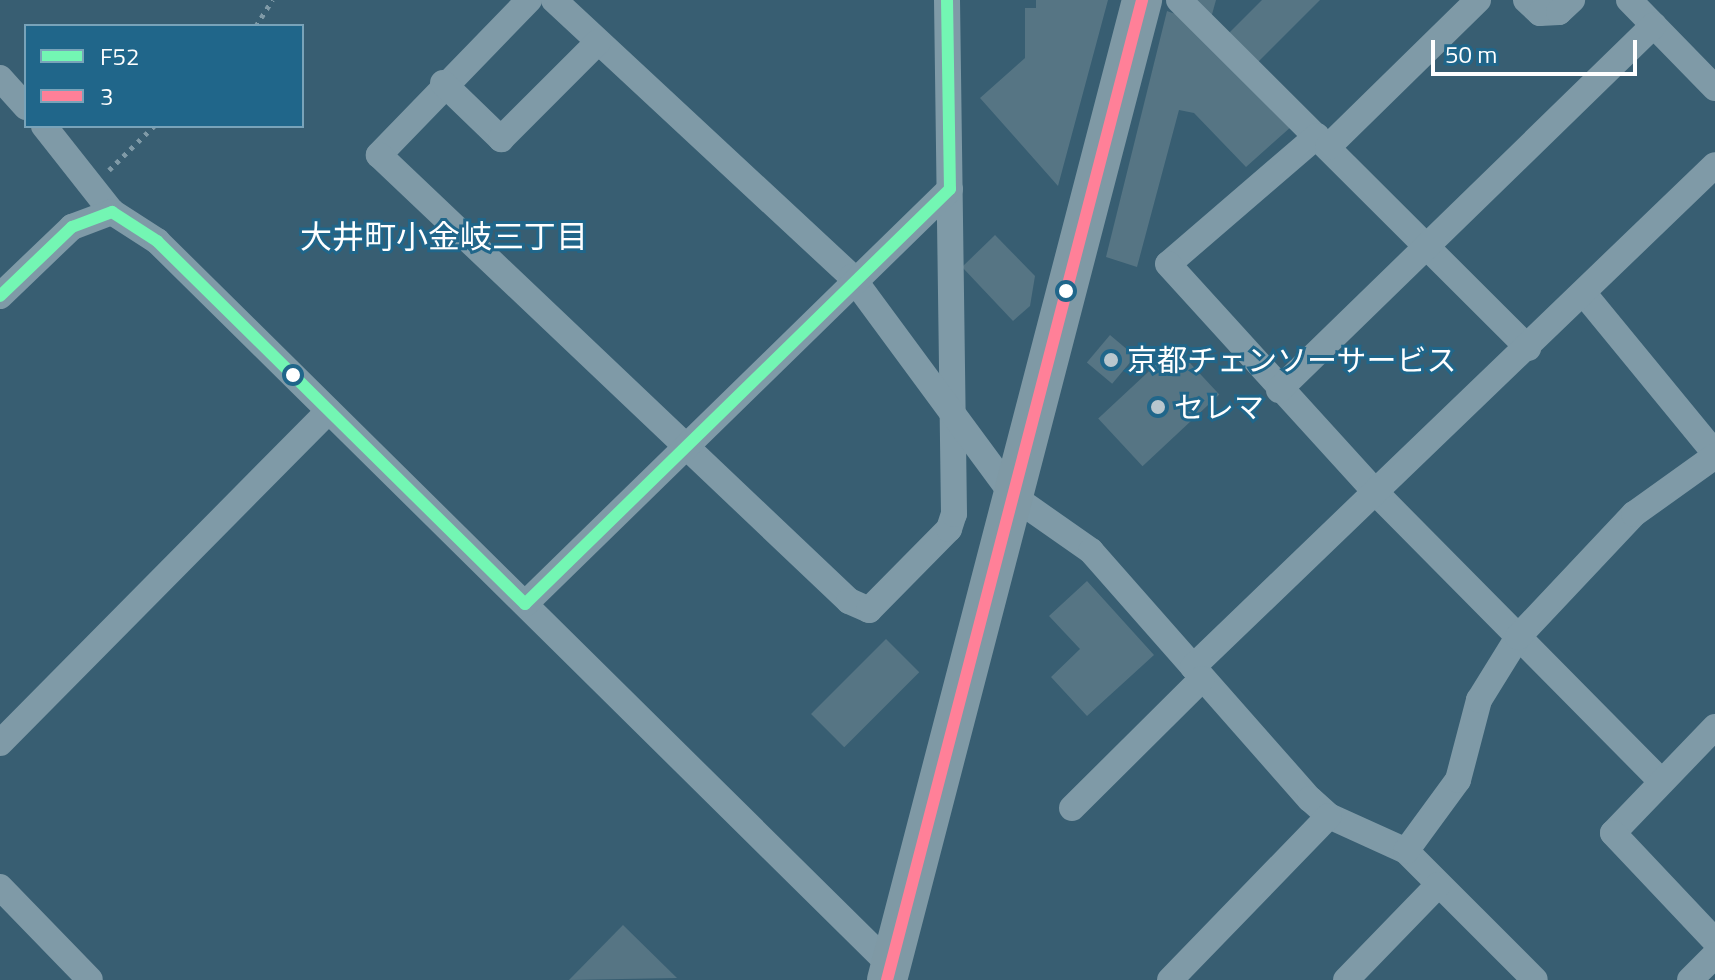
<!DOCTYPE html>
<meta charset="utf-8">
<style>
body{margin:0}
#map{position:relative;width:1715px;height:980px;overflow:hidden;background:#385e72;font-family:"Titillium Web","Noto Sans JP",sans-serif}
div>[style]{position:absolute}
.building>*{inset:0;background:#567584;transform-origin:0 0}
.path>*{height:5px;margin-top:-2.5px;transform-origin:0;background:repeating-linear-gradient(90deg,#7f9aa7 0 4px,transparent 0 10px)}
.minor>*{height:26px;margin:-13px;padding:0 13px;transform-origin:13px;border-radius:13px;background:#7f9aa7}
.highway>*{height:40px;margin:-20px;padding:0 20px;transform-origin:20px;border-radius:20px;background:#7f99a5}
.bus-1>*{height:12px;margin:-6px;padding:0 6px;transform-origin:6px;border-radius:6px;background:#73f6b3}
.bus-2>*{height:12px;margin:-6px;padding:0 6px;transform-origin:6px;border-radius:6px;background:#ff8098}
.dots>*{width:22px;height:22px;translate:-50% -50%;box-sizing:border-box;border:4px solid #20668a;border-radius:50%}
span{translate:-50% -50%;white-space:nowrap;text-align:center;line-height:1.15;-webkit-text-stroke:6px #20668a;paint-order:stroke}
.poi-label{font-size:30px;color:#fff}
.left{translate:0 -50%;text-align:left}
.neighbourhood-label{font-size:32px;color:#fff}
.legend{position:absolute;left:24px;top:24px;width:280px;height:104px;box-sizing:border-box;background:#20668a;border:2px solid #79a3b9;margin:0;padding:10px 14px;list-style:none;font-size:24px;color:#fff}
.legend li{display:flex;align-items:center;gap:16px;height:40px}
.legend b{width:40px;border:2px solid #79a3b9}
.scale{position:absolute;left:1431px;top:40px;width:206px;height:36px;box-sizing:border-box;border:4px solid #fff;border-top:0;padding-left:10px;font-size:24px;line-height:28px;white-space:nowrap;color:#fff;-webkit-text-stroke:6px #20668a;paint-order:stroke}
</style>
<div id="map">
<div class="building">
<div style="clip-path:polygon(1036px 0,1108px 0,1058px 186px,980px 98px,1025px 58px,1025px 8px,1036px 8px)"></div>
<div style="clip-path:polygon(1192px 0,1216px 0,1211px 18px)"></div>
<div style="clip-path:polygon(1262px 0,1320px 0,1256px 64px,1227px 35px)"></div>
<div style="clip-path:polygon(1167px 11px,1181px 16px,1292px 126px,1246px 167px,1194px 113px,1179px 110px,1137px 267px,1106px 257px)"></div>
<div style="clip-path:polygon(995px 235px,1035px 276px,1030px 306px,1013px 321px,962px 267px)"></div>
<div style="left:1110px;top:335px;width:33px;height:36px;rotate:40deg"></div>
<div style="left:1175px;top:347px;width:65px;height:105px;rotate:47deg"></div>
<div style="clip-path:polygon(1087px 581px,1154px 655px,1087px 716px,1051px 677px,1080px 649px,1049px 616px)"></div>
<div style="left:886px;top:639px;width:47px;height:106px;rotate:45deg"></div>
<div style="clip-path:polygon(623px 925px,677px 978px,569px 980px)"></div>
</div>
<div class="path">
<div style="left:256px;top:26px;width:31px;rotate:-58deg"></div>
<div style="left:109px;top:170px;width:63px;rotate:-44.4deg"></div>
</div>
<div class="minor">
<div style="left:529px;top:0;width:216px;rotate:134.1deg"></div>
<div style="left:379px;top:155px;width:648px;rotate:43.5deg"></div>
<div style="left:849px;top:601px;width:22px;rotate:24deg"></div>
<div style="left:869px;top:610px;width:114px;rotate:-45.4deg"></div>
<div style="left:949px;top:529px;width:16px;rotate:-72deg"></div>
<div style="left:954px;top:514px;width:514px;rotate:-90.78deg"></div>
<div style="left:554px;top:0;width:407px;rotate:42.9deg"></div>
<div style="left:852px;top:277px;width:273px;rotate:53.6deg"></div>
<div style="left:1014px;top:497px;width:94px;rotate:35deg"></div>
<div style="left:1091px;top:551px;width:331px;rotate:48.6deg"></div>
<div style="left:1310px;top:799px;width:25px;rotate:42deg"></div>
<div style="left:1329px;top:816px;width:85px;rotate:24.4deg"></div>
<div style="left:1406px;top:851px;width:182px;rotate:45deg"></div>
<div style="left:1179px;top:0;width:493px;rotate:44.9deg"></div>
<div style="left:1526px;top:0;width:19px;rotate:43deg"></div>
<div style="left:1540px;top:13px;width:19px;rotate:-3deg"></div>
<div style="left:1559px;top:12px;width:18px;rotate:-43deg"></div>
<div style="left:1629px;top:0;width:123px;rotate:45.7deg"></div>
<div style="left:0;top:78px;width:39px;rotate:48deg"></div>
<div style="left:443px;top:83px;width:81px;rotate:44deg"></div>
<div style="left:501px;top:139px;width:137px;rotate:-45deg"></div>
<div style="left:44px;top:126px;width:110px;rotate:51.7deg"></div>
<div style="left:1317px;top:136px;width:196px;rotate:139.3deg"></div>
<div style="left:1168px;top:264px;width:314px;rotate:47.7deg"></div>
<div style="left:1379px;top:496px;width:401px;rotate:45.3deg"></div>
<div style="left:1328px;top:147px;width:210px;rotate:-44.4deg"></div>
<div style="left:1585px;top:295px;width:205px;rotate:50.6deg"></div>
<div style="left:0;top:296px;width:100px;rotate:-43.8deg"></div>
<div style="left:72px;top:227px;width:43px;rotate:-20.6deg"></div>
<div style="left:112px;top:212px;width:54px;rotate:32.8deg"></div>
<div style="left:157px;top:241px;width:1032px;rotate:44.65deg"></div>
<div style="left:1279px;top:390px;width:523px;rotate:-44.23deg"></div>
<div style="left:525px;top:604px;width:594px;rotate:-44.32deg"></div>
<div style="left:1193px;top:667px;width:724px;rotate:-43.88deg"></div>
<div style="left:1715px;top:727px;width:147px;rotate:133.9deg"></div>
<div style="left:1613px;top:833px;width:149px;rotate:46.6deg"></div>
<div style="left:0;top:743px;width:467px;rotate:-45.3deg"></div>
<div style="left:1072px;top:808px;width:183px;rotate:-44.8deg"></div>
<div style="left:1406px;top:851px;width:88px;rotate:-53.8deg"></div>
<div style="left:1458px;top:780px;width:83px;rotate:-75.3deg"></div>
<div style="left:1479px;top:700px;width:74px;rotate:-58.2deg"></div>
<div style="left:1518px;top:637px;width:169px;rotate:-46.7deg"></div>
<div style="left:1634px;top:514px;width:100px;rotate:-35.6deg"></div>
<div style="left:0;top:887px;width:129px;rotate:45.9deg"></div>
<div style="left:1170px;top:980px;width:228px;rotate:-45.9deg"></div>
<div style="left:1346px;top:980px;width:132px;rotate:-45.9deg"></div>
<div style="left:1690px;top:980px;width:35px;rotate:-45deg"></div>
</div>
<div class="highway">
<div style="left:887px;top:980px;width:1013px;rotate:-75.41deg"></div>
</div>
<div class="bus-1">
<div style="left:947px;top:0;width:189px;rotate:89.1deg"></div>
<div style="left:0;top:296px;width:100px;rotate:-43.8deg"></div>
<div style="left:72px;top:227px;width:43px;rotate:-20.6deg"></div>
<div style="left:112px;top:212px;width:54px;rotate:32.8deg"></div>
<div style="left:157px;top:241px;width:517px;rotate:44.61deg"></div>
<div style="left:525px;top:604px;width:594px;rotate:-44.32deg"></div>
</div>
<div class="bus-2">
<div style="left:887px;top:980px;width:1013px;rotate:-75.41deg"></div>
</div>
<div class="dots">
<div style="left:1066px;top:291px;background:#fff"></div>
<div style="left:1111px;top:360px;background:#b9c7ce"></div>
<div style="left:293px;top:375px;background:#fff"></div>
<div style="left:1158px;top:407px;background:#b9c7ce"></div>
</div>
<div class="poi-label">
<span class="left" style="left:1127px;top:360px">京都チェンソーサービス</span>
<span class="left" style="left:1174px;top:407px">セレマ</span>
</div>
<div class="neighbourhood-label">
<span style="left:444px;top:236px">大井町小金岐三丁目</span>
</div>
<ul class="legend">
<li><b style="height:10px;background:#73f6b3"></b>F52</li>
<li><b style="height:10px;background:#ff8098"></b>3</li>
</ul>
<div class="scale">50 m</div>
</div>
